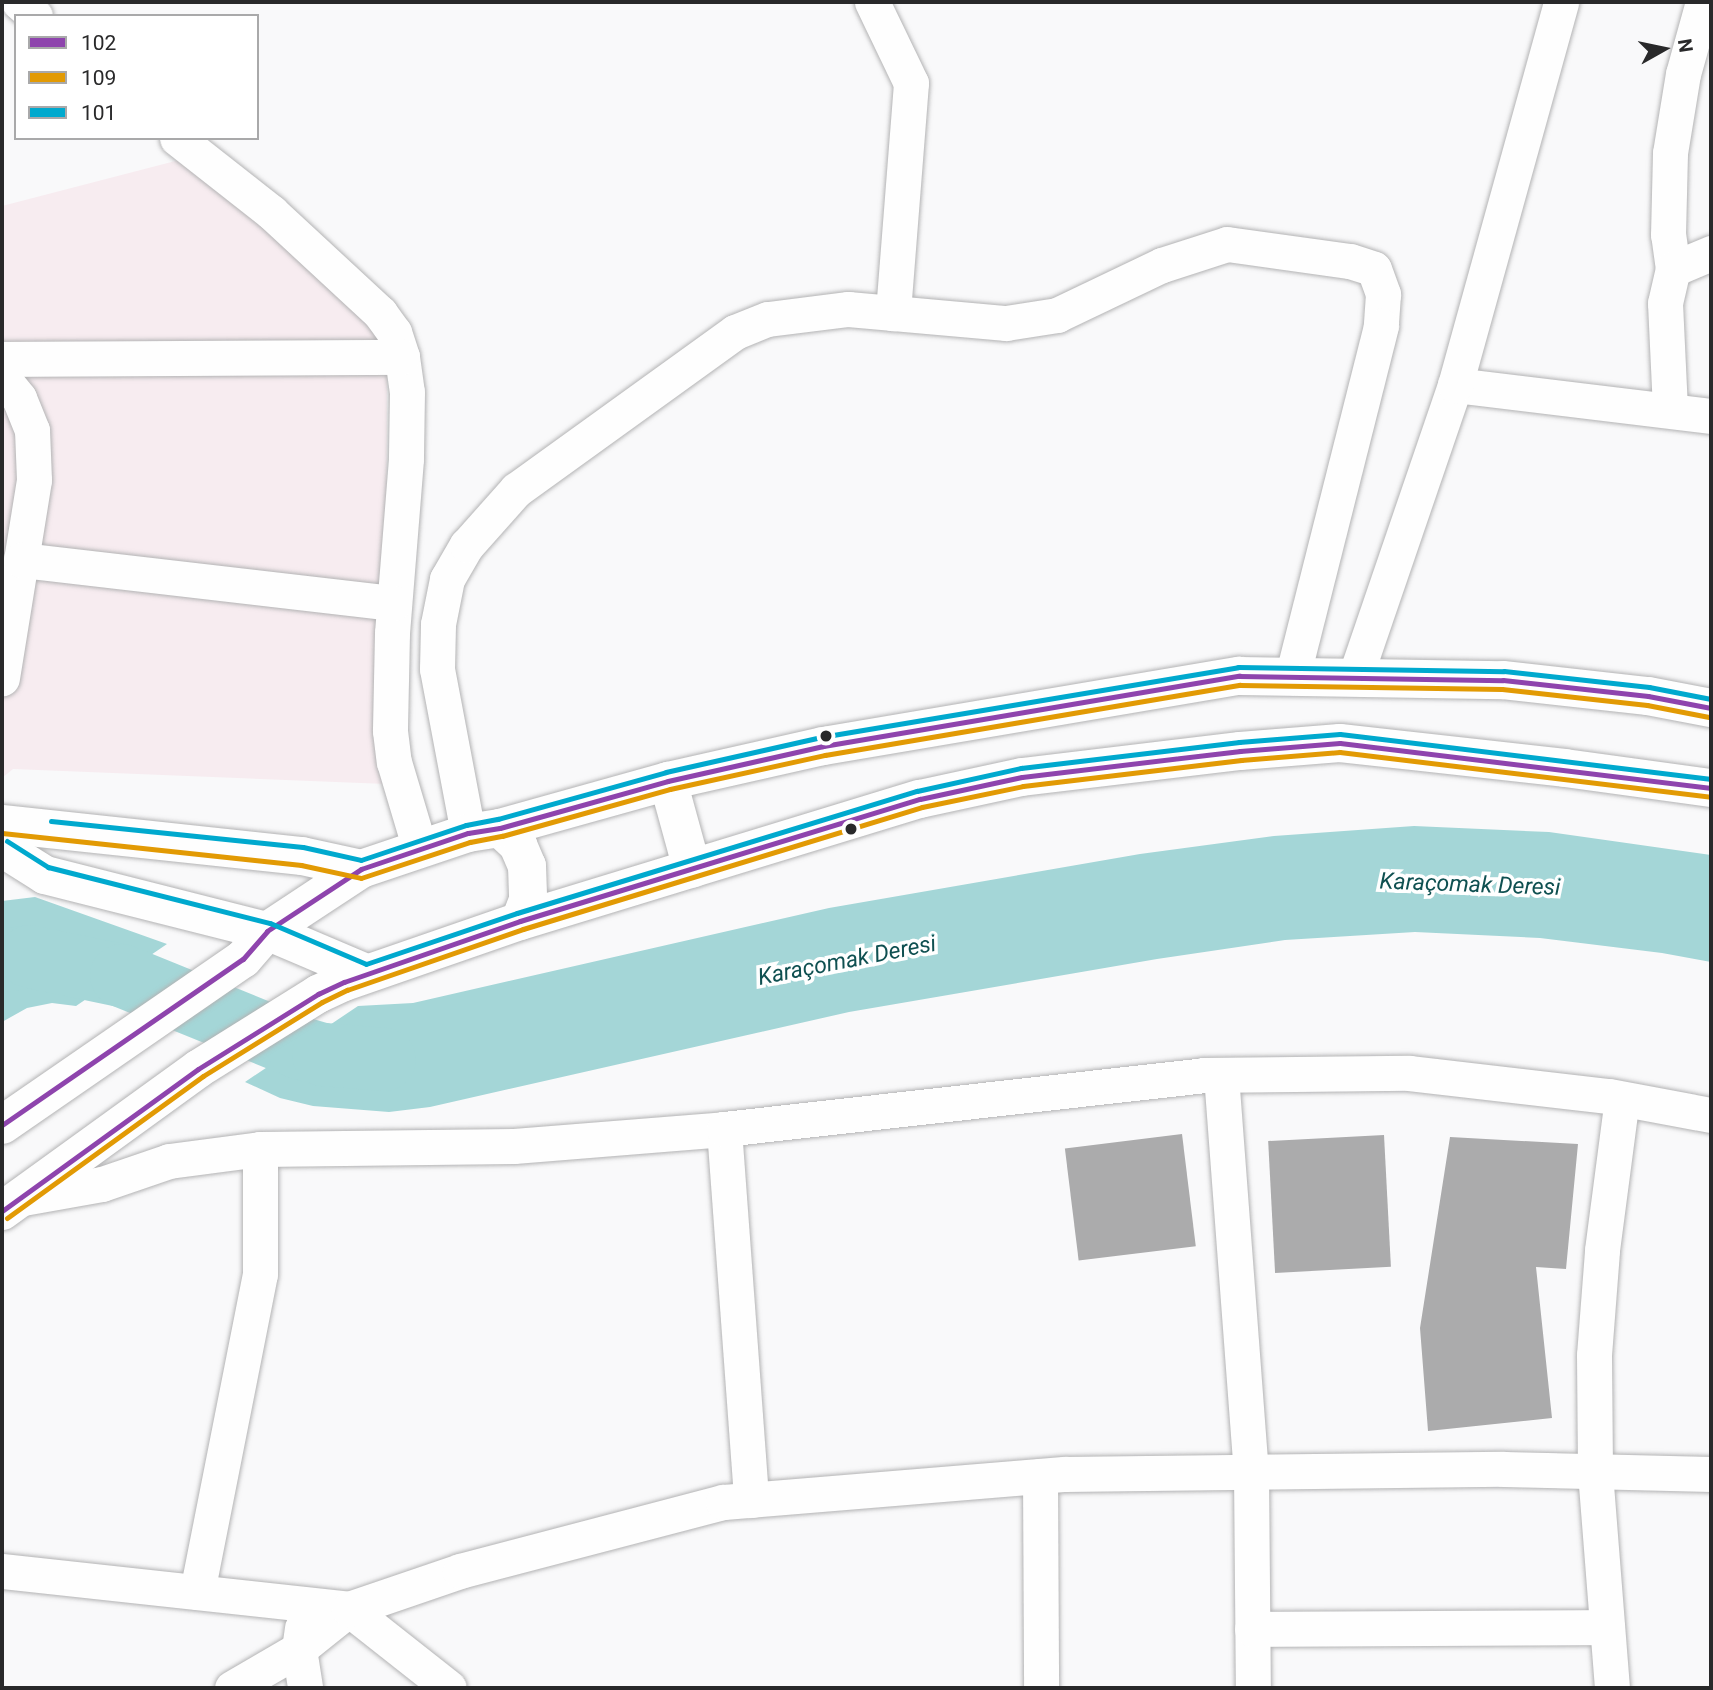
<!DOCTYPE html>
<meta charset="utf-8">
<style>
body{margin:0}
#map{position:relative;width:1713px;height:1690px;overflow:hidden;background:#f9f9fa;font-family:Roboto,sans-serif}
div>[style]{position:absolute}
.industrial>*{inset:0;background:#f7ecf0}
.water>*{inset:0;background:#a4d6d7}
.river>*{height:63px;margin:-31.5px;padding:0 31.5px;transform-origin:31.5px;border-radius:31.5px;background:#a4d6d7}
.building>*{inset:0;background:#ababac;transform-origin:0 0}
.roads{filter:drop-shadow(0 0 2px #b3b3b4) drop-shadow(0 0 2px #b3b3b4)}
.street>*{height:35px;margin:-17.5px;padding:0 17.5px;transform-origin:17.5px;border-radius:17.5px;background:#fefefe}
.secondary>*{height:38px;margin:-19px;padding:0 19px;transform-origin:19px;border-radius:19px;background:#fefefe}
.primary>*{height:38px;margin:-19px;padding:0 19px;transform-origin:19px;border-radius:19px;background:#fefefe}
.bus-1>*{height:5px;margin:-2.5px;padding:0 2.5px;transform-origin:2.5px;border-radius:2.5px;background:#8e44ad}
.bus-2>*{height:5px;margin:-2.5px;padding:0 2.5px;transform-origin:2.5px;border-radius:2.5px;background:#e29a04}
.bus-3>*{height:5px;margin:-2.5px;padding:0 2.5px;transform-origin:2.5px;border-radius:2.5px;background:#00a9ce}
.dots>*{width:19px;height:19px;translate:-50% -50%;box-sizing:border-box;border:4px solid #fff;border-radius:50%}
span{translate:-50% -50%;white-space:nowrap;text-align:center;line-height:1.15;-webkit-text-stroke:7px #fff;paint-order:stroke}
.water-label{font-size:23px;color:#0f5051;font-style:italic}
.frame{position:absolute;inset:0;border:4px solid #29292a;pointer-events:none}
.legend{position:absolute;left:14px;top:14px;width:245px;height:126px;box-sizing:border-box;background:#fff;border:2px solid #a9a9aa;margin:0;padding:9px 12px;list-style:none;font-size:21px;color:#29292a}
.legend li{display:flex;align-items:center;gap:14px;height:35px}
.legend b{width:35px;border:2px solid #a9a9aa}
.north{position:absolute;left:1629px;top:14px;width:70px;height:70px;-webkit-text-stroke:5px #fff;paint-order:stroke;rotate:81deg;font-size:19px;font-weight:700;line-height:28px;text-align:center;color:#29292a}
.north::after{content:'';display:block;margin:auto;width:24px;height:32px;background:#29292a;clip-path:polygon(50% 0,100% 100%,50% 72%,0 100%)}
</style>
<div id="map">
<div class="industrial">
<div style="clip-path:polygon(210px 152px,387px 331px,386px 784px,13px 769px,2px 778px,2px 206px)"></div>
</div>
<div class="water">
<div style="clip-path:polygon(1414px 826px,1549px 832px,1711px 855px,1711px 962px,1662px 953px,1540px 938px,1415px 932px,1285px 940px,1157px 959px,849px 1012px,430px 1107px,389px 1112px,313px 1106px,280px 1098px,245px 1082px,358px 1006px,413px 1003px,829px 908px,1140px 854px,1274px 836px)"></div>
<div style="clip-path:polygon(35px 897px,167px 944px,76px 1006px,52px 1003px,27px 1008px,2px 1022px,2px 901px)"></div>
</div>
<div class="river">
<div style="left:2px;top:960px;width:27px;rotate:-8deg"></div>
<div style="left:29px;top:956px;width:94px;rotate:11.7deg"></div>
<div style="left:121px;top:975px;width:191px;rotate:22.1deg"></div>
<div style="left:298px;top:1047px;width:26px;rotate:16deg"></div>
<div style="left:323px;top:1054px;width:61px;rotate:4.7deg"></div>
</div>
<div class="building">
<div style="left:1182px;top:1134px;width:113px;height:118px;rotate:83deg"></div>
<div style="left:1384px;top:1135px;width:132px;height:116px;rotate:87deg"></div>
<div style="clip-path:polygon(1450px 1137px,1578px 1144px,1566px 1269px,1536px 1267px,1552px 1418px,1428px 1431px,1420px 1328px)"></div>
</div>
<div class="roads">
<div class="street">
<div style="left:19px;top:2px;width:21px;rotate:41deg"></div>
<div style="left:872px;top:2px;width:90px;rotate:64.3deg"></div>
<div style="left:911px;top:83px;width:231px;rotate:94.5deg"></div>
<div style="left:177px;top:138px;width:120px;rotate:38.2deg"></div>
<div style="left:271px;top:212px;width:149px;rotate:42.8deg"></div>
<div style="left:380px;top:313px;width:24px;rotate:54deg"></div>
<div style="left:394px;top:332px;width:26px;rotate:72deg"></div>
<div style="left:402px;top:357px;width:35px;rotate:82deg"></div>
<div style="left:407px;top:392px;width:67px;rotate:90.9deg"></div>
<div style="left:406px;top:459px;width:175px;rotate:94.6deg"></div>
<div style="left:392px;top:633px;width:98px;rotate:91.2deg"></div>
<div style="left:390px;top:731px;width:31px;rotate:83deg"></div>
<div style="left:394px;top:762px;width:91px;rotate:73.4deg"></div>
<div style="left:1673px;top:269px;width:34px;rotate:-98deg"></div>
<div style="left:1668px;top:235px;width:82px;rotate:-88.6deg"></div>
<div style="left:1670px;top:153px;width:80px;rotate:-80.7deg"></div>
<div style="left:1683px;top:74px;width:75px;rotate:-74.5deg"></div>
<div style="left:2px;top:359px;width:400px;rotate:-0.3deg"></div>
<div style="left:2px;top:377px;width:27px;rotate:51deg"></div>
<div style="left:19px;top:398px;width:35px;rotate:68deg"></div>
<div style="left:32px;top:430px;width:50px;rotate:87.7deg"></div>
<div style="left:34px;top:480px;width:201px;rotate:99.2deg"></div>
<div style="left:1455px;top:385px;width:258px;rotate:6.9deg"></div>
<div style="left:1670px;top:409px;width:106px;rotate:-92.7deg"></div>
<div style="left:1665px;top:303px;width:35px;rotate:-77deg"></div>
<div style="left:1673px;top:269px;width:41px;rotate:-22.8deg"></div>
<div style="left:21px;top:560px;width:375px;rotate:6.6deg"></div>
<div style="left:1355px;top:677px;width:309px;rotate:-71.1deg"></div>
<div style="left:1455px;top:385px;width:397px;rotate:-74.5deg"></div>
<div style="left:468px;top:833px;width:167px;rotate:-100.7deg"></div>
<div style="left:437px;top:669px;width:45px;rotate:-88.7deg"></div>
<div style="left:438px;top:624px;width:46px;rotate:-78.7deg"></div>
<div style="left:447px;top:579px;width:39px;rotate:-60deg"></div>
<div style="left:467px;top:545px;width:74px;rotate:-48.3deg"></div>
<div style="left:516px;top:490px;width:270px;rotate:-35.8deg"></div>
<div style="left:735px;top:332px;width:35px;rotate:-22deg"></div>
<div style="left:768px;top:319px;width:81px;rotate:-7.1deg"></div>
<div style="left:848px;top:309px;width:159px;rotate:5.1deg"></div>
<div style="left:1006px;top:323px;width:52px;rotate:-8.9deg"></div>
<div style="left:1057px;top:315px;width:116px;rotate:-25.5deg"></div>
<div style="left:1162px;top:265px;width:68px;rotate:-17.9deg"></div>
<div style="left:1227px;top:244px;width:124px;rotate:7.9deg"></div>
<div style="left:1350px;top:261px;width:25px;rotate:18deg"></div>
<div style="left:1374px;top:269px;width:27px;rotate:70deg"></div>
<div style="left:1383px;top:294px;width:32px;rotate:94deg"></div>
<div style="left:1381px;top:326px;width:362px;rotate:104.2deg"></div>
<div style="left:1221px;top:1075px;width:398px;rotate:85.7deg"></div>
<div style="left:1251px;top:1472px;width:216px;rotate:89.5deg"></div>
<div style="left:724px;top:1129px;width:372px;rotate:85.8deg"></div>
<div style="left:23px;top:1198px;width:80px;rotate:-10deg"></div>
<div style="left:102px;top:1184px;width:71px;rotate:-18.9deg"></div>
<div style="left:169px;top:1161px;width:92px;rotate:-7.5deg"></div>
<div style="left:260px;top:1149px;width:254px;rotate:-0.7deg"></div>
<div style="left:514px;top:1146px;width:211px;rotate:-4.6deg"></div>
<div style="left:724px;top:1129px;width:482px;rotate:-6.4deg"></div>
<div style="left:1203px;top:1075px;width:206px;rotate:-0.6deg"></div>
<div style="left:1409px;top:1073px;width:201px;rotate:6.6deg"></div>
<div style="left:1609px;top:1096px;width:104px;rotate:10.6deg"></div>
<div style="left:1040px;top:1476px;width:212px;rotate:89.7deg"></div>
<div style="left:2px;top:1571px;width:349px;rotate:6.2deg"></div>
<div style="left:349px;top:1609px;width:127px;rotate:38.3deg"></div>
<div style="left:197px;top:1592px;width:324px;rotate:-78.8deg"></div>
<div style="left:260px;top:1274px;width:125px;rotate:-90deg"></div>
<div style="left:302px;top:1628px;width:21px;rotate:98deg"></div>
<div style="left:299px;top:1649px;width:39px;rotate:81deg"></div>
<div style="left:1252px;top:1629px;width:355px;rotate:-0.3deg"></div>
<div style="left:232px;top:1688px;width:78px;rotate:-30.2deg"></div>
<div style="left:299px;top:1649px;width:64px;rotate:-38.7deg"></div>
<div style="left:349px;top:1609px;width:117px;rotate:-18.9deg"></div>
<div style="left:460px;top:1571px;width:272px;rotate:-14.7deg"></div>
<div style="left:723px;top:1502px;width:342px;rotate:-4.7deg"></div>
<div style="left:1064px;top:1474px;width:439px;rotate:-0.7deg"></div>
<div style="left:1503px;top:1469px;width:208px;rotate:1.4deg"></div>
<div style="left:1612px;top:1688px;width:219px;rotate:-94.5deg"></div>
<div style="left:1595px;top:1470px;width:115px;rotate:-90.5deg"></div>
<div style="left:1594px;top:1355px;width:105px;rotate:-85.6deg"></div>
<div style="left:1602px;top:1250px;width:152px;rotate:-82.5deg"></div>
</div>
<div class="secondary">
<div style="left:2px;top:824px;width:302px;rotate:6.1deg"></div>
<div style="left:302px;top:856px;width:60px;rotate:12.4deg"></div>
<div style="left:2px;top:848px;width:51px;rotate:32.1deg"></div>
<div style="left:45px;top:875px;width:229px;rotate:14.2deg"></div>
<div style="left:267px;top:931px;width:108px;rotate:23deg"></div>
</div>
<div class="primary">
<div style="left:668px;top:781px;width:91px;rotate:74.7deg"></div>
<div style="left:500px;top:828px;width:25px;rotate:43deg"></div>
<div style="left:518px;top:845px;width:23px;rotate:67deg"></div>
<div style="left:527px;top:866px;width:34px;rotate:88deg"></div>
<div style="left:528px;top:900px;width:22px;rotate:111deg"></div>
<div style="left:2px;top:1125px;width:293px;rotate:-34.6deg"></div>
<div style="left:243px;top:959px;width:37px;rotate:-49deg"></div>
<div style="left:267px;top:931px;width:113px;rotate:-33.4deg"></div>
<div style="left:361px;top:869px;width:113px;rotate:-18.6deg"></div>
<div style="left:468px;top:833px;width:32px;rotate:-9deg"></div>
<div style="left:500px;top:828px;width:174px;rotate:-15.6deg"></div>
<div style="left:668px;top:781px;width:159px;rotate:-12.7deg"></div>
<div style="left:823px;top:746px;width:422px;rotate:-9.6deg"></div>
<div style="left:1239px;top:676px;width:264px;rotate:0.9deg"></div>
<div style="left:1503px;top:680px;width:146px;rotate:6.3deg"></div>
<div style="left:1648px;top:696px;width:64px;rotate:10.8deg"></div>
<div style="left:2px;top:1211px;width:242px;rotate:-35.9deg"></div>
<div style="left:198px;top:1069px;width:142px;rotate:-32deg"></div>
<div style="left:318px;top:994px;width:29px;rotate:-25deg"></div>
<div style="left:344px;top:982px;width:186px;rotate:-19.1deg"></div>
<div style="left:520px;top:921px;width:418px;rotate:-17deg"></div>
<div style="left:920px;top:799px;width:104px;rotate:-12.2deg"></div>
<div style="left:1022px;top:777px;width:220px;rotate:-6.8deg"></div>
<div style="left:1240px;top:751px;width:100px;rotate:-4.6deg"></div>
<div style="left:1340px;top:743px;width:226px;rotate:6.3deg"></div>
<div style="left:1565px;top:768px;width:147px;rotate:7.8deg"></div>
</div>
</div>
<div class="bus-1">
<div style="left:2px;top:1125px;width:293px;rotate:-34.6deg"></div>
<div style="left:243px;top:959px;width:37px;rotate:-49deg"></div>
<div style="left:267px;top:931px;width:113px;rotate:-33.4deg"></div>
<div style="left:361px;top:869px;width:113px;rotate:-18.6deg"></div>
<div style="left:468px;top:833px;width:32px;rotate:-9deg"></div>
<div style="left:500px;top:828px;width:174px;rotate:-15.6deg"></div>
<div style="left:668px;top:781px;width:159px;rotate:-12.7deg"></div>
<div style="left:823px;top:746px;width:422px;rotate:-9.6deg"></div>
<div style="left:1239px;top:676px;width:264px;rotate:0.9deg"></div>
<div style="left:1503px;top:680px;width:146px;rotate:6.3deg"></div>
<div style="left:1648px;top:696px;width:64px;rotate:10.8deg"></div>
<div style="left:2px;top:1211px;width:242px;rotate:-35.9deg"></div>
<div style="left:198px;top:1069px;width:142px;rotate:-32deg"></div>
<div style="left:318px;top:994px;width:29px;rotate:-25deg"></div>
<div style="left:344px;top:982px;width:186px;rotate:-19.1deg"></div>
<div style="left:520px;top:921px;width:418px;rotate:-17deg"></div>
<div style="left:920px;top:799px;width:104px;rotate:-12.2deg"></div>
<div style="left:1022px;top:777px;width:220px;rotate:-6.8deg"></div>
<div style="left:1240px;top:751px;width:100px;rotate:-4.6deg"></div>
<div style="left:1340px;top:743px;width:374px;rotate:6.9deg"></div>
</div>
<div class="bus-2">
<div style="left:2px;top:833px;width:301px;rotate:6.1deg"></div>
<div style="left:301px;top:865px;width:61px;rotate:12.2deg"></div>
<div style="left:361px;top:878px;width:115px;rotate:-18.3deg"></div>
<div style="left:470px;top:842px;width:33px;rotate:-11deg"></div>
<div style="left:502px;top:836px;width:174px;rotate:-15.6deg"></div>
<div style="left:670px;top:789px;width:159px;rotate:-12.4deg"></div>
<div style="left:825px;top:755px;width:421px;rotate:-9.6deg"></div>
<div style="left:1240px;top:685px;width:262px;rotate:0.9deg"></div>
<div style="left:1502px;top:689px;width:146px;rotate:6.3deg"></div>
<div style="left:1647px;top:705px;width:63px;rotate:11deg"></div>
<div style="left:7px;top:1218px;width:242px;rotate:-35.9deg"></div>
<div style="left:203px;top:1076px;width:140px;rotate:-31.9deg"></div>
<div style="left:322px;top:1002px;width:28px;rotate:-26deg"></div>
<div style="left:347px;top:990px;width:186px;rotate:-19.1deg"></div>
<div style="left:523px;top:929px;width:417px;rotate:-17deg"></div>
<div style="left:922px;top:807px;width:103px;rotate:-11.7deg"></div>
<div style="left:1023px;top:786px;width:220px;rotate:-6.8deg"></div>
<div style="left:1241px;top:760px;width:99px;rotate:-4.6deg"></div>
<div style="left:1340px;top:752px;width:373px;rotate:6.9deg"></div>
</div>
<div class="bus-3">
<div style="left:51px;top:821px;width:253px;rotate:5.9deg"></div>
<div style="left:303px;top:847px;width:59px;rotate:12.6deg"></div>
<div style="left:361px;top:860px;width:111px;rotate:-18.4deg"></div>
<div style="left:466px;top:825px;width:33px;rotate:-11deg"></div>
<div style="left:498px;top:819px;width:174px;rotate:-15.6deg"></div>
<div style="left:666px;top:772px;width:159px;rotate:-12.7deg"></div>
<div style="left:821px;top:737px;width:423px;rotate:-9.5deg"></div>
<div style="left:1238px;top:667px;width:266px;rotate:0.9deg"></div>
<div style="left:1504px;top:671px;width:146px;rotate:6.3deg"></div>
<div style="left:1649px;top:687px;width:63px;rotate:11deg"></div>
<div style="left:7px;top:841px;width:49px;rotate:32.4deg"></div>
<div style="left:48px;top:867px;width:229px;rotate:14.2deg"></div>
<div style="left:270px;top:923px;width:104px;rotate:23.1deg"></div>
<div style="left:366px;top:964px;width:159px;rotate:-18.7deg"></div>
<div style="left:517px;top:913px;width:418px;rotate:-17deg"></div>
<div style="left:917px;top:791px;width:107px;rotate:-12.5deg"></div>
<div style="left:1021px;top:768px;width:220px;rotate:-6.8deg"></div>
<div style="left:1239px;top:742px;width:101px;rotate:-4.5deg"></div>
<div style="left:1340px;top:734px;width:374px;rotate:6.9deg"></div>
</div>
<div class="dots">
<div style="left:826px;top:736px;background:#29292a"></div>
<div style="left:851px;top:829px;background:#29292a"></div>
</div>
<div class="water-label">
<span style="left:1470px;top:885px;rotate:2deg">Karaçomak Deresi</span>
<span style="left:847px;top:961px;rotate:-11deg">Karaçomak Deresi</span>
</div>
<div class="frame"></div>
<ul class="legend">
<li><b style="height:9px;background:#8e44ad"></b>102</li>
<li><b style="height:9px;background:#e29a04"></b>109</li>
<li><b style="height:9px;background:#00a9ce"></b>101</li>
</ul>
<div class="north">N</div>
</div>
